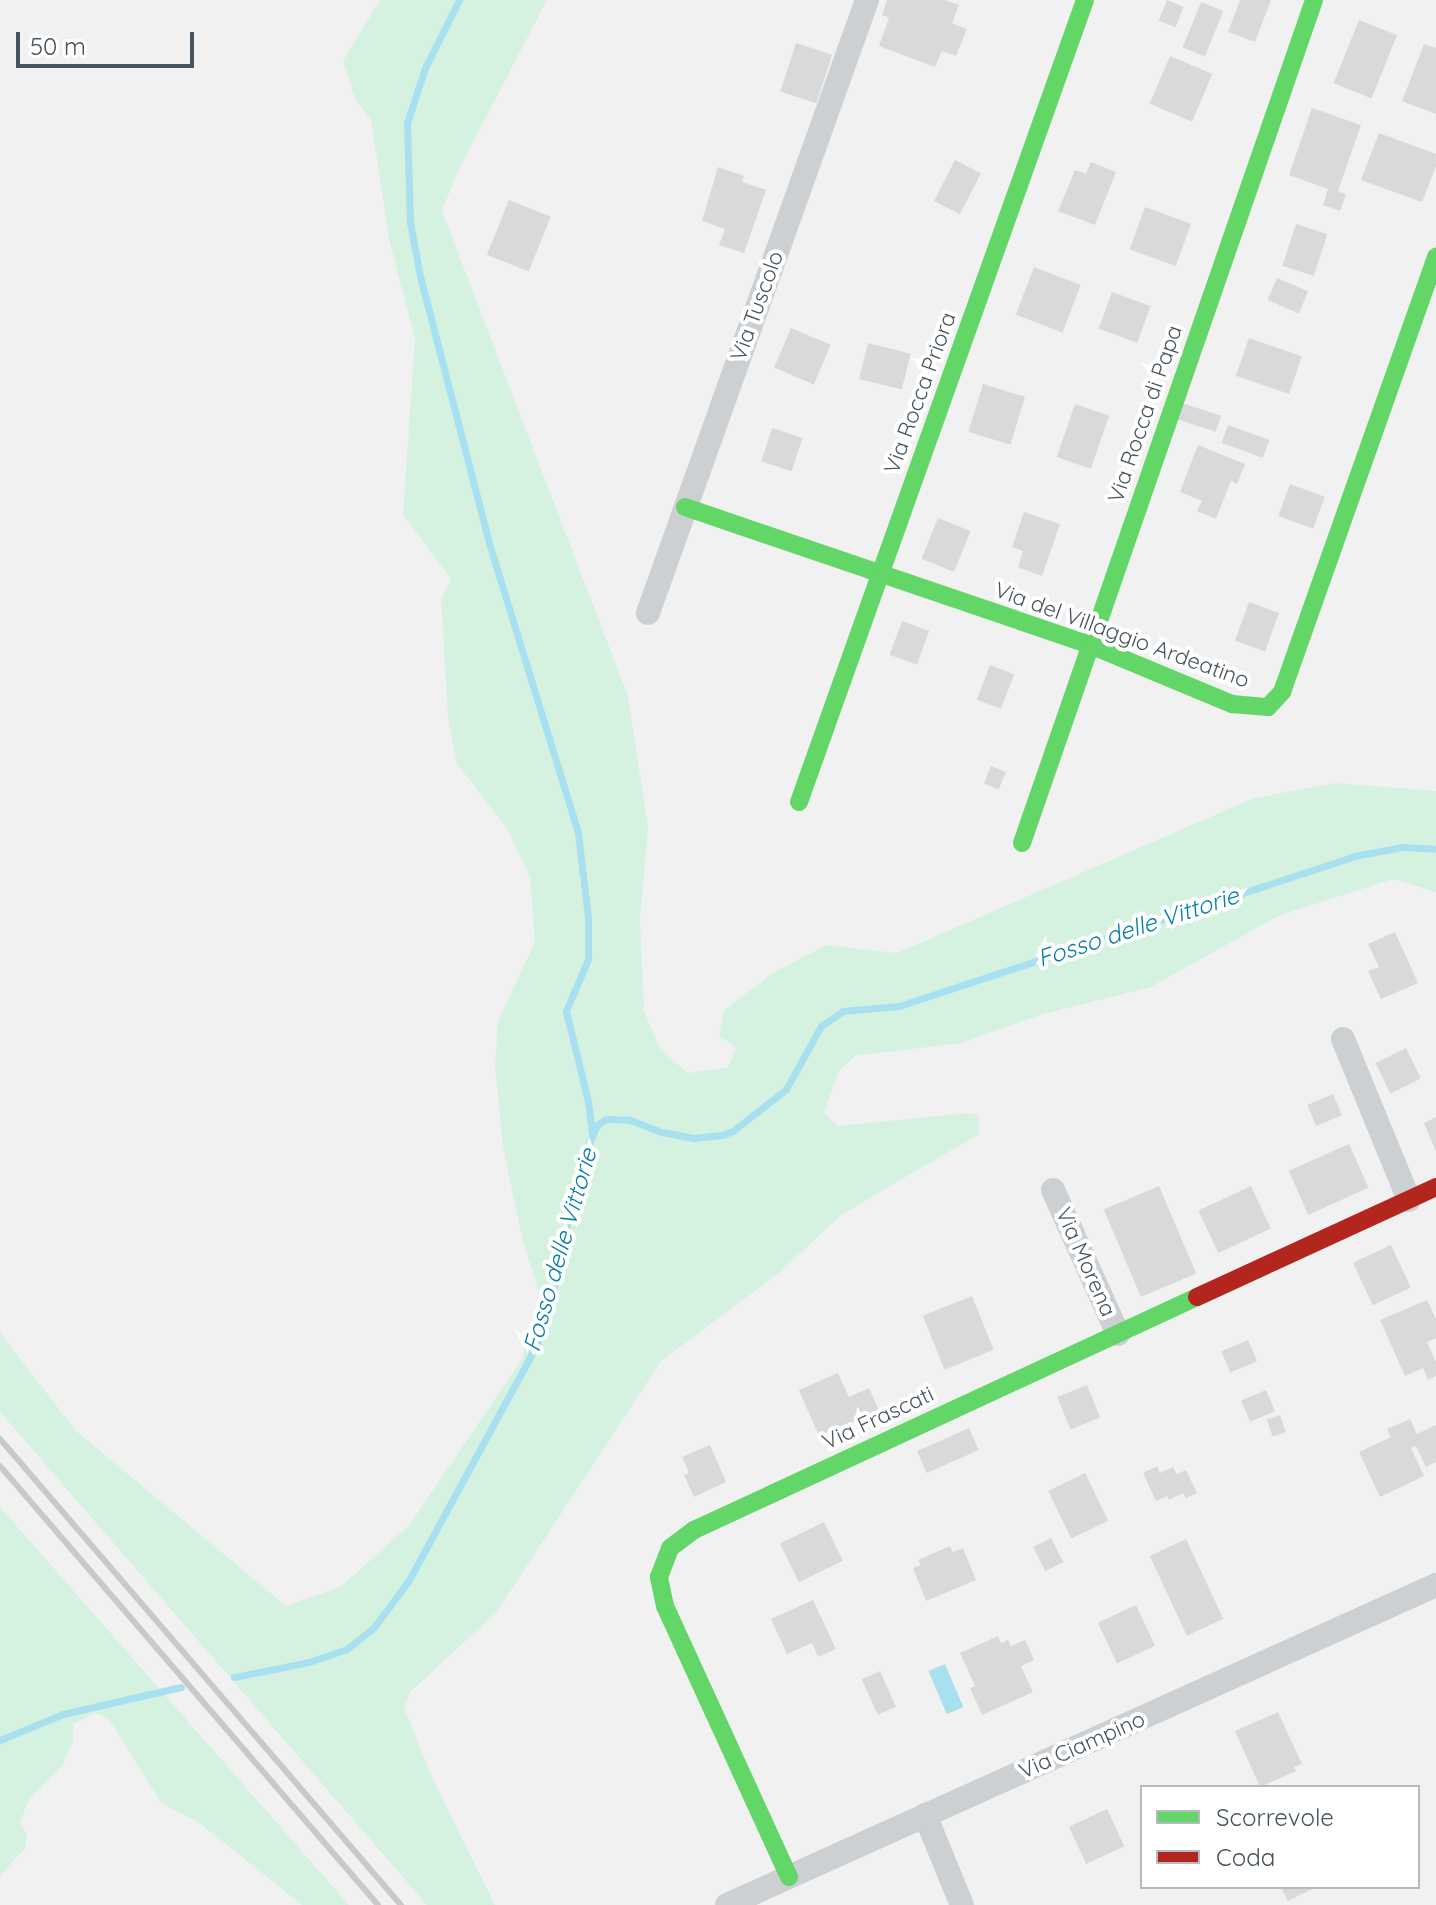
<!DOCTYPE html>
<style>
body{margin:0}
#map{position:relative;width:1436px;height:1905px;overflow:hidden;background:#f2f1f1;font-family:Quicksand,sans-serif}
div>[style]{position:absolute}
.green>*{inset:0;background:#d5f2e0}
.water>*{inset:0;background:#a8e0f0;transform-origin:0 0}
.stream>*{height:7px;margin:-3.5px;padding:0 3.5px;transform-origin:3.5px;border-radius:3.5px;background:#a8e0f0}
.building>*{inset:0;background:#d9d9db;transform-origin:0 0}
.street>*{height:24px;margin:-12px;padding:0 12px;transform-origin:12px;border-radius:12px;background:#cdd0d2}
.fast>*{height:18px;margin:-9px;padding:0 9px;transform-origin:9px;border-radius:9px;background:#63d668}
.jam>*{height:18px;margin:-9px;padding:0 9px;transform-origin:9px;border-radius:9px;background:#b3261e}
.rail>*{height:6px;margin:-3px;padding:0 3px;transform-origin:3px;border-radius:3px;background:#c8c9cb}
span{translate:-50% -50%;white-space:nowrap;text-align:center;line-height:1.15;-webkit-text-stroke:8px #fff;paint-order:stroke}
.street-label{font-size:22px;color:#47535f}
.water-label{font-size:24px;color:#077fa4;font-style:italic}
.legend{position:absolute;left:1140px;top:1785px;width:280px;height:104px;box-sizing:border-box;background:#fff;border:2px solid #b5babf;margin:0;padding:10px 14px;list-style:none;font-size:24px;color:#47535f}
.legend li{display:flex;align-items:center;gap:16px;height:40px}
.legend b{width:40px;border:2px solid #b5babf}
.scale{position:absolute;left:16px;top:32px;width:178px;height:36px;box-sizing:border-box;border:4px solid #47535f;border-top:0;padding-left:10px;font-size:24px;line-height:28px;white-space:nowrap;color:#47535f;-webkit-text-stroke:6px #fff;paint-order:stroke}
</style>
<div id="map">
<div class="green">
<div style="clip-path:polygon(380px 0,547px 0,458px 171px,442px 211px,628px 696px,648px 827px,640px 919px,644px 1011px,660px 1049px,688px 1073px,728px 1067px,736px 1048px,719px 1035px,724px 1011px,771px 974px,826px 945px,897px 953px,1254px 798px,1335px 783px,1436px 791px,1436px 892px,1393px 879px,1278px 916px,1151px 987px,1043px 1014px,961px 1043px,855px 1056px,839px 1071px,824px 1113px,838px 1126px,967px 1113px,979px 1115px,979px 1134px,841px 1215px,779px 1273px,661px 1361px,496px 1613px,410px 1692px,404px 1707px,432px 1777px,495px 1905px,427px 1905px,0 1412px,0 1332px,75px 1430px,286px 1606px,342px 1586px,410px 1524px,522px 1359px,540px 1296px,522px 1237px,503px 1147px,495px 1066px,498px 1021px,535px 942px,530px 877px,507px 828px,457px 764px,448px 719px,441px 599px,451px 579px,403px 515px,415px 338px,389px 239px,371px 120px,355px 98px,343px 61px)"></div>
<div style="clip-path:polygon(0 1507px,349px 1905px,302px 1905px,198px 1822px,162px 1804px,109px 1719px,95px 1713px,73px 1724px,73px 1741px,62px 1766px,28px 1801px,20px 1823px,27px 1835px,25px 1848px,0 1876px)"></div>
</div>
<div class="water">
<div style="left:945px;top:1664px;width:47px;height:18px;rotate:67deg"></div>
</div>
<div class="stream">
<div style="left:459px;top:0;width:76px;rotate:116.6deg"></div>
<div style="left:425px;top:68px;width:58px;rotate:108.1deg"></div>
<div style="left:407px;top:123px;width:99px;rotate:88.3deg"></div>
<div style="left:410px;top:222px;width:55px;rotate:79.5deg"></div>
<div style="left:420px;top:276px;width:276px;rotate:75.5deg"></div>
<div style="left:489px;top:543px;width:302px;rotate:72.9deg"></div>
<div style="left:578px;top:832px;width:87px;rotate:83.4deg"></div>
<div style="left:588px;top:918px;width:41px;rotate:90deg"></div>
<div style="left:588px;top:959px;width:56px;rotate:112.9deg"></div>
<div style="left:566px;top:1011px;width:93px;rotate:76.3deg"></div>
<div style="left:588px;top:1101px;width:31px;rotate:83deg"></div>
<div style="left:234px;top:1677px;width:76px;rotate:-11.3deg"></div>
<div style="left:309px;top:1662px;width:40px;rotate:-18.9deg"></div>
<div style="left:347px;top:1649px;width:36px;rotate:-39deg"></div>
<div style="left:375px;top:1626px;width:57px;rotate:-53.5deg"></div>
<div style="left:409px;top:1580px;width:268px;rotate:-61.5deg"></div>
<div style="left:537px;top:1344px;width:54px;rotate:-72.9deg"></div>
<div style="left:553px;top:1292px;width:76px;rotate:-78.5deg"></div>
<div style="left:568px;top:1218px;width:78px;rotate:-74.4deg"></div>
<div style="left:589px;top:1143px;width:20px;rotate:-66deg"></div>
<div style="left:597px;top:1125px;width:11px;rotate:-34deg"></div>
<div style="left:606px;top:1119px;width:24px;rotate:2deg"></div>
<div style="left:630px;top:1120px;width:34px;rotate:21deg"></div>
<div style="left:662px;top:1132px;width:33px;rotate:11deg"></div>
<div style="left:694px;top:1138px;width:28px;rotate:-6deg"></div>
<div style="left:722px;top:1135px;width:12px;rotate:-20deg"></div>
<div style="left:733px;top:1131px;width:68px;rotate:-38.4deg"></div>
<div style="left:786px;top:1089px;width:72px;rotate:-60.9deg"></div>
<div style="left:821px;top:1026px;width:27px;rotate:-34deg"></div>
<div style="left:843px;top:1011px;width:56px;rotate:-5.1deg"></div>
<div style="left:899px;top:1006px;width:479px;rotate:-18.2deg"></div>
<div style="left:1354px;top:856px;width:49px;rotate:-10.6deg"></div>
<div style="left:1402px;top:847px;width:34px;rotate:3deg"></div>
<div style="left:0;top:1740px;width:68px;rotate:-22.4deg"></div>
<div style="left:63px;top:1714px;width:121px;rotate:-12.9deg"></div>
</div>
<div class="building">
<div style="clip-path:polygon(887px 0,945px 0,959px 5px,952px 23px,967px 29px,956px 56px,942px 51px,935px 67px,879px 46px,889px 18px,882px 15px)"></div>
<div style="left:1167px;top:0;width:18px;height:22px;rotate:22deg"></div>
<div style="clip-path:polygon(1240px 0,1271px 0,1255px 42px,1228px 32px)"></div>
<div style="left:1201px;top:2px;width:24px;height:49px;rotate:22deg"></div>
<div style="left:1359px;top:20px;width:41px;height:68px;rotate:22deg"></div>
<div style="left:796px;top:43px;width:38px;height:51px;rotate:18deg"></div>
<div style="clip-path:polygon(1424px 44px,1436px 48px,1436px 114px,1402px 101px)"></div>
<div style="left:1170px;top:56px;width:46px;height:52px;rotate:23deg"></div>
<div style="clip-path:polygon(1312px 108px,1361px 125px,1338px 191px,1346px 194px,1340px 211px,1323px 205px,1328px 189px,1289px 175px)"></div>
<div style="clip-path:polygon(1379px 133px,1436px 154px,1436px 166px,1422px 202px,1361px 180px)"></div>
<div style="left:955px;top:160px;width:29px;height:46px;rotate:27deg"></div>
<div style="clip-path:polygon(1091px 162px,1116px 172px,1095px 225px,1058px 211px,1075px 170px,1086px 174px)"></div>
<div style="clip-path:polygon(718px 167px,744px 176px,742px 182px,766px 190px,744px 253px,719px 245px,725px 229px,702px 221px)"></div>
<div style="left:509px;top:200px;width:45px;height:59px;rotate:22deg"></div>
<div style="left:1145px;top:207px;width:49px;height:45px;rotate:20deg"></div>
<div style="left:1296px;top:224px;width:33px;height:44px;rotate:18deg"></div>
<div style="left:1034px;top:267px;width:50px;height:51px;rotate:21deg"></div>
<div style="left:1277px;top:278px;width:34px;height:24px;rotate:23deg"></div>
<div style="left:1112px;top:292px;width:41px;height:39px;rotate:20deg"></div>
<div style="left:791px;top:328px;width:43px;height:43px;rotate:23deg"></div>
<div style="left:1249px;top:338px;width:56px;height:40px;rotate:19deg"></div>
<div style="left:868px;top:343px;width:44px;height:37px;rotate:14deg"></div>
<div style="left:983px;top:384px;width:44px;height:50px;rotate:17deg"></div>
<div style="left:1182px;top:403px;width:41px;height:17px;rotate:18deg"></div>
<div style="left:1075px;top:404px;width:36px;height:56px;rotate:19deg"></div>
<div style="left:1228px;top:425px;width:44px;height:19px;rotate:20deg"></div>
<div style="left:772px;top:428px;width:32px;height:35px;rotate:18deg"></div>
<div style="clip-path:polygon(1198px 445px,1245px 464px,1237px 484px,1231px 481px,1216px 519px,1197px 511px,1202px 501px,1180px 492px)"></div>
<div style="left:1290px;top:484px;width:37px;height:34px;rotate:20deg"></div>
<div style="clip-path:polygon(1024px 512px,1060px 524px,1042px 576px,1018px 567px,1023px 551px,1012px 547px)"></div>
<div style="left:938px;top:518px;width:35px;height:44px;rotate:22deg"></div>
<div style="left:1249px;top:602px;width:32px;height:41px;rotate:20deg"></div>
<div style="left:902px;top:621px;width:29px;height:36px;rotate:20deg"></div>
<div style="left:990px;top:665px;width:26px;height:37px;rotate:21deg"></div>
<div style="left:991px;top:766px;width:16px;height:19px;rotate:22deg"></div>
<div style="clip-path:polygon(1395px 932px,1418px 983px,1381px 999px,1368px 971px,1379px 967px,1368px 944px)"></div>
<div style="left:1406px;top:1048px;width:34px;height:34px;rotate:64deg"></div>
<div style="left:1333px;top:1094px;width:23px;height:28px;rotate:67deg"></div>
<div style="clip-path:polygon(1436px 1117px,1436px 1152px,1424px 1123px)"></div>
<div style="left:1349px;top:1144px;width:48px;height:66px;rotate:66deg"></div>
<div style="left:1159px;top:1186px;width:95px;height:60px;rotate:67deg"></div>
<div style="left:1251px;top:1186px;width:47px;height:58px;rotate:65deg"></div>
<div style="left:1391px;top:1245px;width:47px;height:42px;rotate:65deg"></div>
<div style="left:972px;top:1296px;width:58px;height:53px;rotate:68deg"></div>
<div style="clip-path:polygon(1427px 1300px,1436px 1319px,1436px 1338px,1427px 1342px,1436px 1362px,1436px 1376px,1428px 1380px,1423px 1368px,1405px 1376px,1380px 1320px)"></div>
<div style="left:1248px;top:1340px;width:23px;height:29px;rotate:67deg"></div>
<div style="clip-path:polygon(838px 1373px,849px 1397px,869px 1388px,881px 1415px,855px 1426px,853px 1421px,819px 1436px,799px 1390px)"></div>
<div style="left:1087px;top:1385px;width:35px;height:32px;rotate:68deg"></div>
<div style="left:1266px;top:1390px;width:23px;height:27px;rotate:67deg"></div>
<div style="left:1280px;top:1415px;width:18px;height:14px;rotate:71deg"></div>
<div style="clip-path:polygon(1410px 1419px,1417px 1434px,1436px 1425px,1436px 1462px,1426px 1467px,1416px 1446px,1411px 1448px,1424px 1476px,1380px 1497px,1359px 1452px,1391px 1437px,1387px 1429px)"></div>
<div style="left:969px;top:1428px;width:24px;height:57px;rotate:66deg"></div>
<div style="clip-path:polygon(710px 1445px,726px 1482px,694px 1497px,684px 1475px,689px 1473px,682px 1457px)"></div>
<div style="clip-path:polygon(1157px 1466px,1160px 1473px,1173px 1467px,1177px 1474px,1186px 1470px,1197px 1493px,1186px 1498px,1183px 1493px,1169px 1500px,1167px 1496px,1156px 1501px,1143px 1473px)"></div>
<div style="left:1085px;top:1473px;width:53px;height:41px;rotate:64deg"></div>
<div style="left:824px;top:1522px;width:43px;height:49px;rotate:64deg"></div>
<div style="left:1051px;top:1538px;width:27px;height:20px;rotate:63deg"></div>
<div style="left:1186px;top:1539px;width:88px;height:40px;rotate:65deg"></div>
<div style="clip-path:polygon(950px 1546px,953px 1552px,963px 1548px,976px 1580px,926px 1601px,913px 1568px,921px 1565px,918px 1560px)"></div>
<div style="clip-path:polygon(813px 1600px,836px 1649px,818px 1657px,812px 1643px,787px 1654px,771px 1619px)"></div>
<div style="left:1136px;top:1605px;width:45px;height:42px;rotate:65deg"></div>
<div style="clip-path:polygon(998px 1636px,1001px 1643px,1008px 1640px,1011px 1646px,1025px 1640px,1034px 1660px,1021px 1666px,1033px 1692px,982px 1715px,970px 1688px,975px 1686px,960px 1653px)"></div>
<div style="left:880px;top:1671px;width:39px;height:20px;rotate:66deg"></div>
<div style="clip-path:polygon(1278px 1712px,1302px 1764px,1294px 1767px,1296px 1771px,1260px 1787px,1235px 1731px)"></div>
<div style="left:1107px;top:1809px;width:41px;height:42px;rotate:65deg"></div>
<div style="clip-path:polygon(1281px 1887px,1316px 1887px,1288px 1901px)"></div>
</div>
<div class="street">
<div style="left:648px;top:613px;width:651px;rotate:-70.34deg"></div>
<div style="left:1343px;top:1039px;width:174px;rotate:67.7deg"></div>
<div style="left:1053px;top:1190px;width:158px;rotate:65.7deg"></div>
<div style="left:925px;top:1815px;width:97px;rotate:67.7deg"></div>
<div style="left:727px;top:1905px;width:778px;rotate:-24.29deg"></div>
</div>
<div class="fast">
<div style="left:685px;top:507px;width:428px;rotate:18.8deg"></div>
<div style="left:1090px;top:645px;width:154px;rotate:22.6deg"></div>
<div style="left:1232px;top:704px;width:36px;rotate:5deg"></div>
<div style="left:1268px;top:707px;width:21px;rotate:-47deg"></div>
<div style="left:1282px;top:692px;width:462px;rotate:-70.5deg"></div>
<div style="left:799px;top:802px;width:851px;rotate:-70.37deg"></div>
<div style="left:1022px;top:843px;width:892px;rotate:-70.89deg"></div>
<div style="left:789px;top:1877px;width:298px;rotate:-114.6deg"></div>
<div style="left:665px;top:1606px;width:30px;rotate:-102deg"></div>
<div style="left:659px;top:1577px;width:31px;rotate:-69deg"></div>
<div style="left:670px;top:1548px;width:30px;rotate:-37deg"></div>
<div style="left:694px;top:1530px;width:554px;rotate:-24.85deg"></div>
</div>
<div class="jam">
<div style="left:1197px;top:1297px;width:263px;rotate:-24.7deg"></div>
</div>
<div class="rail">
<div style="left:0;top:1439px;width:615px;rotate:49.29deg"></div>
<div style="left:0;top:1466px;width:579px;rotate:49.27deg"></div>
</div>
<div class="street-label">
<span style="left:757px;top:306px;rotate:-70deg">Via Tuscolo</span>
<span style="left:920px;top:393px;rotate:-70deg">Via Rocca Priora</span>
<span style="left:1145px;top:414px;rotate:-71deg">Via Rocca di Papa</span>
<span style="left:1122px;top:635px;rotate:20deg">Via del Villaggio Ardeatino</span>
<span style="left:1086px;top:1262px;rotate:66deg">Via Morena</span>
<span style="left:878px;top:1418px;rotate:-25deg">Via Frascati</span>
<span style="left:1082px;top:1745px;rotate:-24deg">Via Ciampino</span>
</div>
<div class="water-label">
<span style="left:1138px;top:927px;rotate:-18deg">Fosso delle Vittorie</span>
<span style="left:560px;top:1250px;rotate:-74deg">Fosso delle Vittorie</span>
</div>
<ul class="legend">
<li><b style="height:10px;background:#63d668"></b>Scorrevole</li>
<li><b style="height:10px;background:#b3261e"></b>Coda</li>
</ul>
<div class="scale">50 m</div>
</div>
